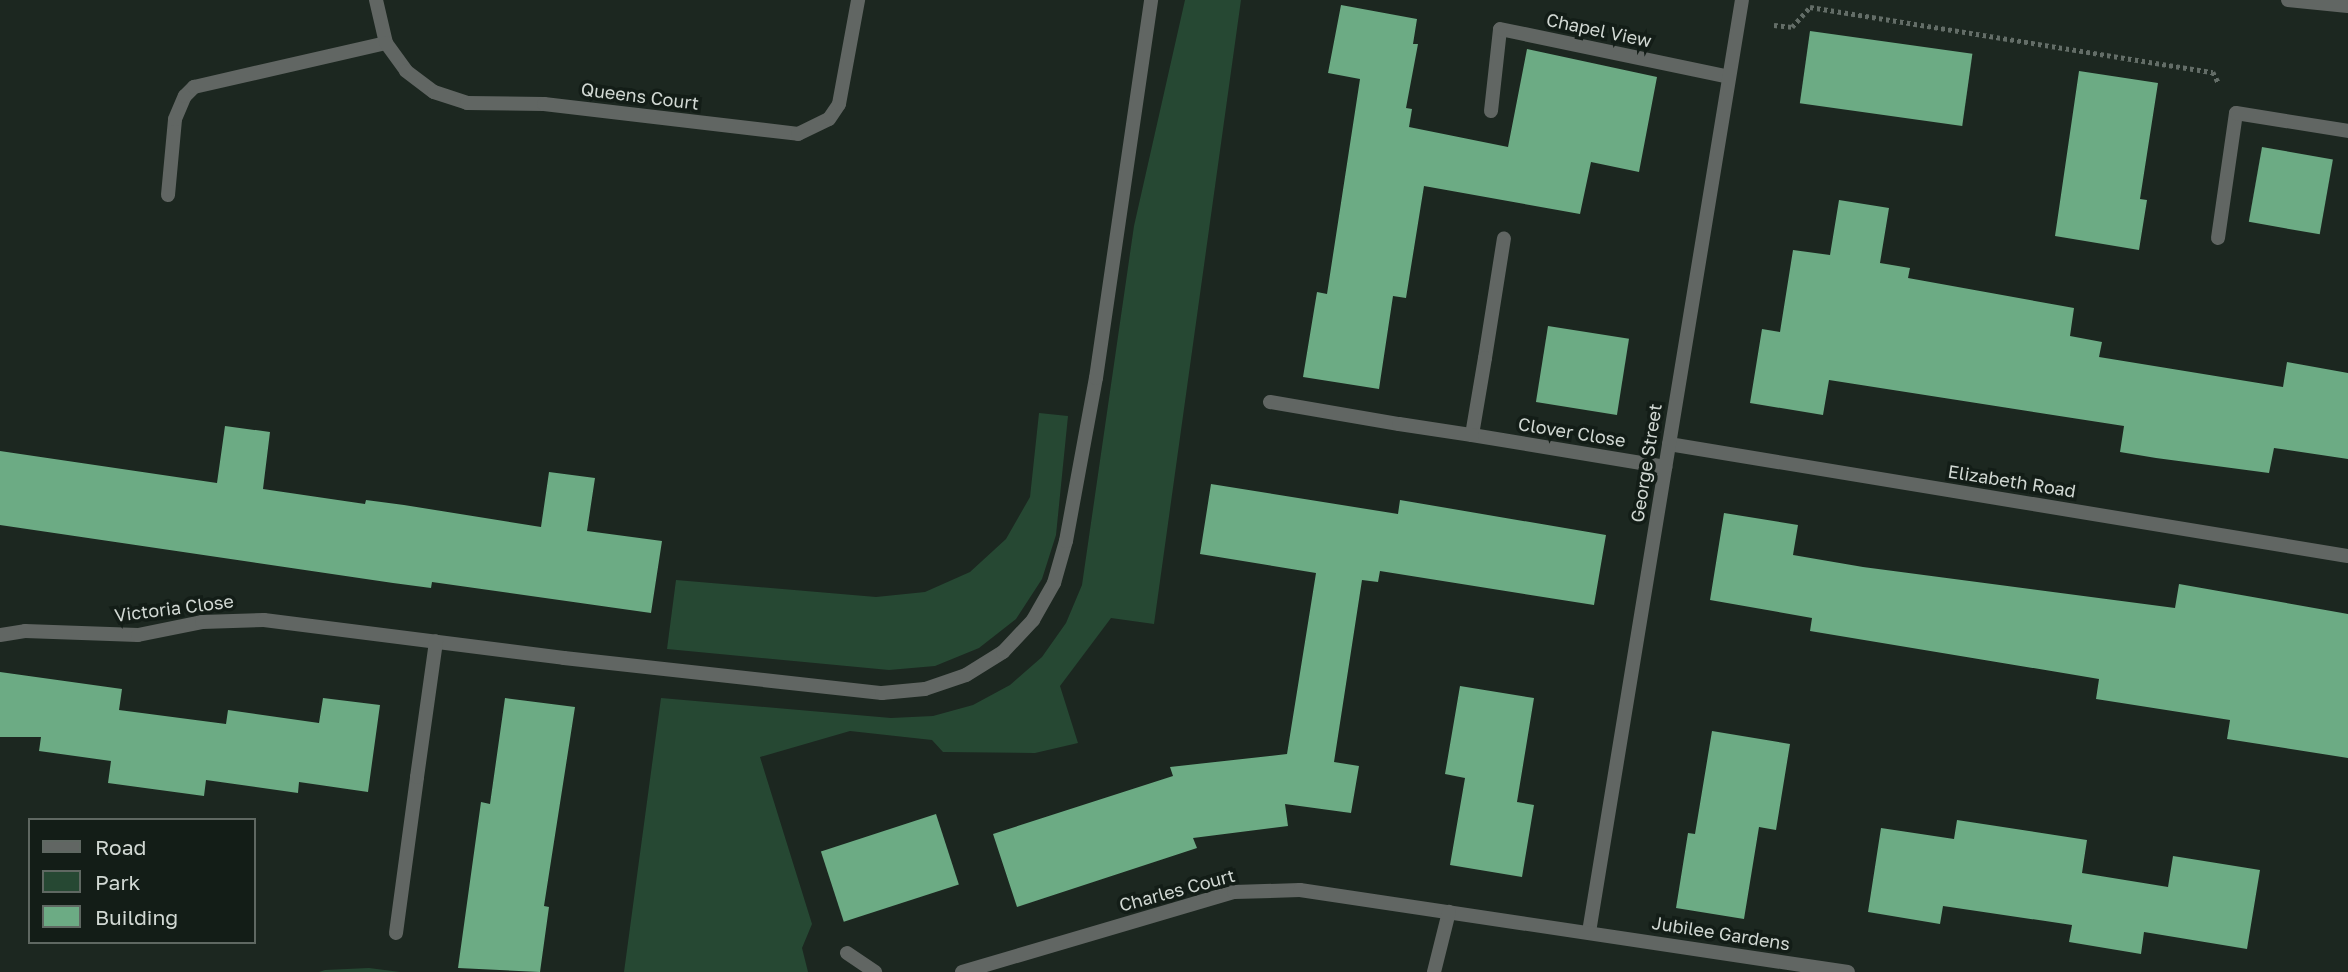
<!DOCTYPE html>
<style>
body{margin:0}
#map{position:relative;width:2348px;height:972px;overflow:hidden;background:#1c2720;font-family:"Golos Text",sans-serif}
div>[style]{position:absolute}
.green>*{inset:0;background:#264833}
.building>*{inset:0;background:#6cab84;transform-origin:0 0}
.path>*{height:4.5px;margin-top:-2.25px;transform-origin:0;background:repeating-linear-gradient(90deg,#636d67 0 3.5px,transparent 0 7px)}
.lane>*{height:14px;margin:-7px;padding:0 7px;transform-origin:7px;border-radius:7px;background:#616663}
.street>*{height:14px;margin:-7px;padding:0 7px;transform-origin:7px;border-radius:7px;background:#616663}
span{translate:-50% -50%;white-space:nowrap;text-align:center;line-height:1.15;-webkit-text-stroke:7px #131d17;paint-order:stroke}
.street-label{font-size:18px;color:#d1d8d3}
.legend{position:absolute;left:28px;top:818px;width:228px;height:126px;box-sizing:border-box;background:#131d17;border:2px solid #5f6862;margin:0;padding:9px 12px;list-style:none;font-size:21px;color:#d1d8d3}
.legend li{display:flex;align-items:center;gap:14px;height:35px}
.legend b{width:35px;border:2px solid #5f6862}
</style>
<div id="map">
<div class="green">
<div style="clip-path:polygon(1185px 0,1241px 0,1154px 624px,1111px 618px,1060px 686px,1078px 743px,1035px 753px,943px 752px,932px 740px,850px 731px,760px 757px,812px 924px,802px 948px,808px 972px,624px 972px,661px 698px,891px 718px,933px 716px,973px 705px,1010px 685px,1042px 657px,1066px 623px,1082px 585px,1134px 226px)"></div>
<div style="clip-path:polygon(1039px 413px,1068px 416px,1056px 535px,1042px 579px,1016px 619px,979px 648px,935px 666px,889px 670px,667px 649px,676px 580px,876px 597px,925px 592px,970px 572px,1006px 539px,1030px 497px)"></div>
<div style="clip-path:polygon(369px 968px,400px 972px,319px 972px,325px 970px)"></div>
</div>
<div class="building">
<div style="clip-path:polygon(1341px 5px,1417px 19px,1413px 44px,1418px 44px,1406px 108px,1412px 109px,1409px 127px,1508px 147px,1527px 49px,1657px 77px,1639px 172px,1591px 162px,1580px 214px,1424px 186px,1406px 298px,1393px 296px,1379px 389px,1303px 377px,1317px 292px,1327px 294px,1360px 79px,1328px 73px)"></div>
<div style="left:1810px;top:31px;width:164px;height:73px;rotate:8deg"></div>
<div style="clip-path:polygon(2079px 71px,2158px 83px,2140px 199px,2147px 200px,2139px 250px,2055px 236px)"></div>
<div style="left:2262px;top:147px;width:72px;height:76px;rotate:10deg"></div>
<div style="clip-path:polygon(1839px 200px,1889px 208px,1880px 263px,1910px 268px,1908px 278px,2074px 308px,2070px 336px,2102px 342px,2099px 357px,2283px 387px,2287px 362px,2348px 373px,2348px 459px,2274px 448px,2269px 473px,2156px 458px,2120px 452px,2124px 426px,1829px 380px,1823px 415px,1750px 403px,1762px 329px,1780px 332px,1793px 250px,1830px 255px)"></div>
<div style="left:1548px;top:326px;width:82px;height:77px;rotate:9deg"></div>
<div style="clip-path:polygon(225px 426px,270px 432px,263px 489px,365px 504px,366px 500px,404px 505px,541px 527px,549px 472px,595px 478px,587px 531px,662px 541px,651px 613px,432px 582px,431px 588px,393px 583px,0 525px,0 451px,217px 483px)"></div>
<div style="clip-path:polygon(1211px 484px,1398px 514px,1400px 500px,1606px 535px,1594px 605px,1380px 571px,1378px 582px,1362px 580px,1334px 762px,1359px 766px,1351px 813px,1285px 804px,1288px 826px,1193px 838px,1197px 848px,1017px 907px,993px 834px,1173px 776px,1170px 767px,1287px 754px,1316px 573px,1200px 554px)"></div>
<div style="clip-path:polygon(1724px 513px,1798px 525px,1793px 555px,1863px 567px,2175px 608px,2179px 584px,2348px 614px,2348px 758px,2227px 739px,2230px 720px,2096px 699px,2099px 679px,1810px 631px,1812px 618px,1710px 600px)"></div>
<div style="clip-path:polygon(0 672px,122px 689px,119px 710px,226px 724px,228px 710px,319px 723px,323px 698px,380px 705px,368px 792px,299px 782px,298px 793px,206px 780px,204px 796px,108px 783px,111px 761px,39px 751px,41px 737px,0 737px)"></div>
<div style="clip-path:polygon(1460px 686px,1534px 698px,1517px 802px,1534px 805px,1522px 877px,1450px 865px,1465px 778px,1445px 774px)"></div>
<div style="clip-path:polygon(505px 698px,575px 707px,544px 906px,549px 907px,540px 972px,458px 968px,481px 802px,490px 804px)"></div>
<div style="clip-path:polygon(1712px 731px,1790px 744px,1776px 830px,1759px 827px,1744px 919px,1676px 908px,1688px 833px,1695px 834px)"></div>
<div style="left:936px;top:814px;width:74px;height:121px;rotate:72deg"></div>
<div style="clip-path:polygon(1957px 820px,2087px 840px,2082px 873px,2168px 887px,2173px 856px,2260px 870px,2247px 949px,2144px 932px,2141px 954px,2069px 942px,2072px 925px,1943px 906px,1940px 924px,1868px 912px,1881px 828px,1954px 839px)"></div>
</div>
<div class="path">
<div style="left:1774px;top:25px;width:18px;rotate:6deg"></div>
<div style="left:1792px;top:27px;width:27px;rotate:-48deg"></div>
<div style="left:1810px;top:7px;width:408px;rotate:9.2deg"></div>
<div style="left:2213px;top:72px;width:11px;rotate:63deg"></div>
</div>
<div class="lane">
<div style="left:1491px;top:111px;width:82px;rotate:-83.7deg"></div>
<div style="left:1500px;top:29px;width:234px;rotate:11.8deg"></div>
<div style="left:168px;top:195px;width:76px;rotate:-84.7deg"></div>
<div style="left:175px;top:119px;width:25px;rotate:-67deg"></div>
<div style="left:185px;top:96px;width:13px;rotate:-45deg"></div>
<div style="left:194px;top:87px;width:197px;rotate:-12.9deg"></div>
<div style="left:2218px;top:238px;width:126px;rotate:-81.8deg"></div>
<div style="left:2236px;top:113px;width:113px;rotate:9.1deg"></div>
<div style="left:1485px;top:358px;width:121px;rotate:-81deg"></div>
<div style="left:1270px;top:402px;width:131px;rotate:9.7deg"></div>
<div style="left:564px;top:658px;width:320px;rotate:6.3deg"></div>
<div style="left:882px;top:693px;width:43px;rotate:-5.3deg"></div>
<div style="left:925px;top:689px;width:43px;rotate:-18.9deg"></div>
<div style="left:966px;top:675px;width:44px;rotate:-31.9deg"></div>
<div style="left:1003px;top:652px;width:44px;rotate:-46.8deg"></div>
<div style="left:1033px;top:620px;width:43px;rotate:-60.4deg"></div>
<div style="left:1054px;top:583px;width:44px;rotate:-74.1deg"></div>
<div style="left:1066px;top:541px;width:166px;rotate:-79.6deg"></div>
<div style="left:1096px;top:378px;width:382px;rotate:-81.7deg"></div>
<div style="left:396px;top:933px;width:157px;rotate:-82.3deg"></div>
</div>
<div class="street">
<div style="left:376px;top:0;width:44px;rotate:76.9deg"></div>
<div style="left:386px;top:43px;width:34px;rotate:54deg"></div>
<div style="left:406px;top:71px;width:35px;rotate:37deg"></div>
<div style="left:434px;top:92px;width:35px;rotate:18deg"></div>
<div style="left:467px;top:103px;width:77px;rotate:0.7deg"></div>
<div style="left:544px;top:104px;width:256px;rotate:6.7deg"></div>
<div style="left:798px;top:134px;width:34px;rotate:-26deg"></div>
<div style="left:829px;top:119px;width:18px;rotate:-56deg"></div>
<div style="left:839px;top:104px;width:106px;rotate:-79.6deg"></div>
<div style="left:2288px;top:0;width:60px;rotate:5.7deg"></div>
<div style="left:1485px;top:358px;width:78px;rotate:99.6deg"></div>
<div style="left:1472px;top:435px;width:196px;rotate:9.4deg"></div>
<div style="left:1399px;top:424px;width:74px;rotate:8.6deg"></div>
<div style="left:1669px;top:444px;width:688px;rotate:9.37deg"></div>
<div style="left:0;top:635px;width:25px;rotate:-9deg"></div>
<div style="left:25px;top:631px;width:113px;rotate:2deg"></div>
<div style="left:138px;top:635px;width:65px;rotate:-11.5deg"></div>
<div style="left:202px;top:622px;width:62px;rotate:-1.8deg"></div>
<div style="left:264px;top:620px;width:302px;rotate:7.2deg"></div>
<div style="left:417px;top:777px;width:137px;rotate:-82deg"></div>
<div style="left:1589px;top:932px;width:944px;rotate:-80.68deg"></div>
<div style="left:847px;top:953px;width:34px;rotate:34deg"></div>
<div style="left:962px;top:972px;width:284px;rotate:-16.4deg"></div>
<div style="left:1234px;top:892px;width:66px;rotate:-1.7deg"></div>
<div style="left:1300px;top:890px;width:554px;rotate:8.51deg"></div>
<div style="left:1434px;top:972px;width:62px;rotate:-76deg"></div>
</div>
<div class="street-label">
<span style="left:1599px;top:30px;rotate:12deg">Chapel View</span>
<span style="left:640px;top:96px;rotate:7deg">Queens Court</span>
<span style="left:1572px;top:432px;rotate:9deg">Clover Close</span>
<span style="left:1646px;top:463px;rotate:-81deg">George Street</span>
<span style="left:2012px;top:481px;rotate:9deg">Elizabeth Road</span>
<span style="left:174px;top:608px;rotate:-7deg">Victoria Close</span>
<span style="left:1177px;top:890px;rotate:-15deg">Charles Court</span>
<span style="left:1721px;top:933px;rotate:9deg">Jubilee Gardens</span>
</div>
<ul class="legend">
<li><b style="height:9px;background:#616663"></b>Road</li>
<li><b style="height:19px;background:#264833"></b>Park</li>
<li><b style="height:19px;background:#6cab84"></b>Building</li>
</ul>
</div>
